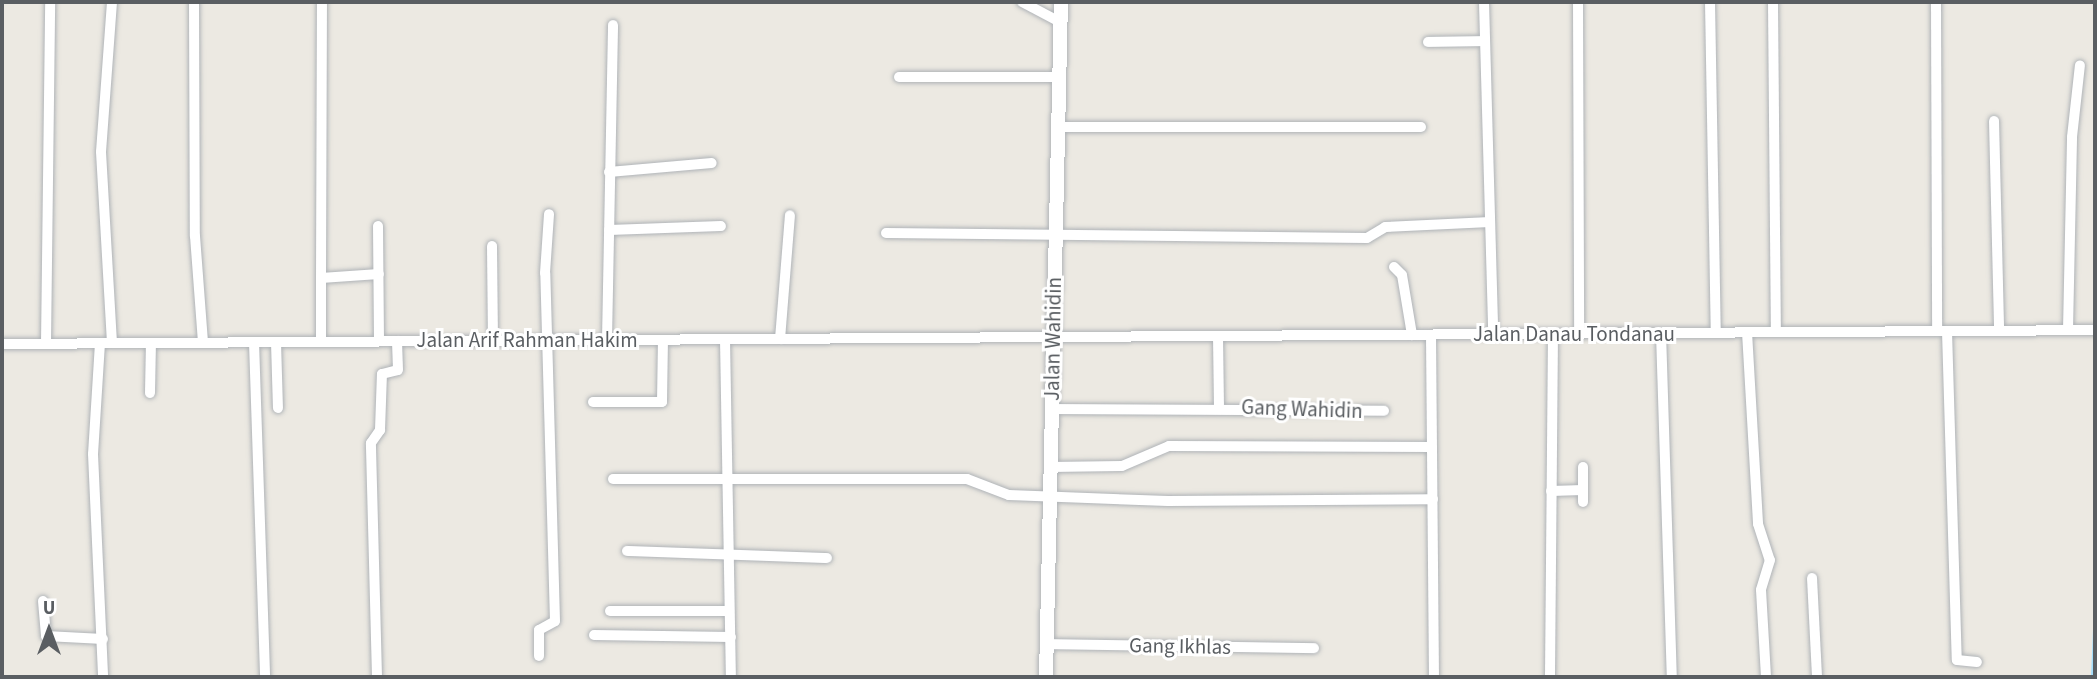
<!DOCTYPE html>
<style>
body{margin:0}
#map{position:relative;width:2097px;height:679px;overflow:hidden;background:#ece9e2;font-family:"Source Sans 3",sans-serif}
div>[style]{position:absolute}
.stream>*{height:3.5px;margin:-1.75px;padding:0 1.75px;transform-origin:1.75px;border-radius:1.75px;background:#a4defb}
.roads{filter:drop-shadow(0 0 2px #afb3b7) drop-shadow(0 0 2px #afb3b7)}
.minor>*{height:10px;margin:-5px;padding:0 5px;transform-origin:5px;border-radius:5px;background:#fff}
.tertiary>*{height:14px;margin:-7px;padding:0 7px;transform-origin:7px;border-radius:7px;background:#fff}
span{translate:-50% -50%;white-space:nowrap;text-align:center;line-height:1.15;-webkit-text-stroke:6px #fff;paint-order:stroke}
.street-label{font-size:21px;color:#5a5e62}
.frame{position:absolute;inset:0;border:4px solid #5a5e62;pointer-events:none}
.north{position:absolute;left:14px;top:595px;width:70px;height:70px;-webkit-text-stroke:5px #fff;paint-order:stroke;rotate:0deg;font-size:19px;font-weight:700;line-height:28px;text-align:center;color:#5a5e62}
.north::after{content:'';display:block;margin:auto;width:24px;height:32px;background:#5a5e62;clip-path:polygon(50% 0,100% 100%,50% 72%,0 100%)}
</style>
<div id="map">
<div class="stream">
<div style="left:2093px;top:677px;width:48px;rotate:-87.6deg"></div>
</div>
<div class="roads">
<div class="minor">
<div style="left:112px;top:2px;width:150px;rotate:94.2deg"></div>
<div style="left:101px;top:152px;width:191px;rotate:86.7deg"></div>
<div style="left:194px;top:2px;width:234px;rotate:89.8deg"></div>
<div style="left:195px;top:236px;width:107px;rotate:85.7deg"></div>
<div style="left:1022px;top:2px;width:43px;rotate:27.8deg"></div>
<div style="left:1484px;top:2px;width:332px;rotate:88.4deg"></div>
<div style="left:1578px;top:2px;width:332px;rotate:89.8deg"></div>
<div style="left:1710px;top:2px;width:331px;rotate:89deg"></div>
<div style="left:1773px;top:2px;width:330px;rotate:89.5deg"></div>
<div style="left:1936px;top:2px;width:329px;rotate:89.8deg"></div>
<div style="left:1428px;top:42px;width:57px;rotate:-1deg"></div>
<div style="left:899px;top:77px;width:160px"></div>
<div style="left:1994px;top:121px;width:210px;rotate:88.6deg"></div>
<div style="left:1058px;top:127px;width:363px"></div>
<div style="left:609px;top:172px;width:103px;rotate:-5deg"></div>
<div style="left:378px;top:226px;width:115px;rotate:89.5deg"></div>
<div style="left:609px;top:230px;width:112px;rotate:-2deg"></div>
<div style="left:886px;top:233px;width:481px;rotate:0.6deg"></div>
<div style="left:1367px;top:238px;width:21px;rotate:-31deg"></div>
<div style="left:1385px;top:227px;width:105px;rotate:-2.7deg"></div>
<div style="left:492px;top:246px;width:95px;rotate:89.4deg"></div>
<div style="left:1394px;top:267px;width:11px;rotate:45deg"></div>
<div style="left:1402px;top:275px;width:61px;rotate:80.5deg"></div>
<div style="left:321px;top:278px;width:276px;rotate:-89.8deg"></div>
<div style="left:2068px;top:330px;width:193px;rotate:-88.8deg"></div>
<div style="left:2072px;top:137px;width:72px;rotate:-83.7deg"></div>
<div style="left:1947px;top:331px;width:329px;rotate:88.3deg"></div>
<div style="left:1957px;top:660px;width:20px;rotate:6deg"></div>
<div style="left:1747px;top:332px;width:192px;rotate:86.7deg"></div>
<div style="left:1758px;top:524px;width:38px;rotate:72deg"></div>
<div style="left:1770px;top:560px;width:31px;rotate:107deg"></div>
<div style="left:1761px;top:590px;width:87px;rotate:86.7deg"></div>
<div style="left:1661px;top:333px;width:344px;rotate:88.2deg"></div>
<div style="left:1431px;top:335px;width:342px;rotate:89.5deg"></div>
<div style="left:1218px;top:336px;width:70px;rotate:89.2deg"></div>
<div style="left:725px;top:339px;width:338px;rotate:89deg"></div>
<div style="left:780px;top:339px;width:124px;rotate:-85.4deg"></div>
<div style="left:607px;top:340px;width:315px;rotate:-88.9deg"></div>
<div style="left:254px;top:342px;width:335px;rotate:88.1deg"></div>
<div style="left:276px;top:342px;width:66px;rotate:88.3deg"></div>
<div style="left:321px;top:342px;width:64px;rotate:-90deg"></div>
<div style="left:321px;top:278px;width:58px;rotate:-3.9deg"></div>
<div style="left:100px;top:343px;width:111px;rotate:93.6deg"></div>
<div style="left:93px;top:454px;width:223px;rotate:87.4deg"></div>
<div style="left:2px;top:344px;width:2093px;rotate:-0.38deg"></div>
<div style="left:46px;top:344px;width:342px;rotate:-89.3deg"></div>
<div style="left:150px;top:393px;width:50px;rotate:-88.9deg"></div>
<div style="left:593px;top:402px;width:69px"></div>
<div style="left:662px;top:402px;width:62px;rotate:-89.1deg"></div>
<div style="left:1051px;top:409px;width:333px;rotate:0.3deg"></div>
<div style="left:1050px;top:467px;width:72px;rotate:-0.8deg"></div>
<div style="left:1122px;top:466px;width:51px;rotate:-23.1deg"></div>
<div style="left:1169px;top:446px;width:263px;rotate:0.2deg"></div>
<div style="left:1583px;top:467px;width:35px;rotate:90deg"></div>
<div style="left:613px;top:479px;width:354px"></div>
<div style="left:967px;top:479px;width:45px;rotate:20.9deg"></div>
<div style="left:1009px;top:495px;width:159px;rotate:2.2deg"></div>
<div style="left:1168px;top:501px;width:265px;rotate:-0.4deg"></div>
<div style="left:1551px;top:491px;width:32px;rotate:-2deg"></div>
<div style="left:627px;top:551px;width:200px;rotate:2deg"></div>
<div style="left:1812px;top:578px;width:99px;rotate:87.1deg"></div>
<div style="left:43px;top:601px;width:35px;rotate:85deg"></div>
<div style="left:46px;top:636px;width:57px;rotate:3deg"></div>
<div style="left:610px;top:611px;width:119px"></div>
<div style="left:594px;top:635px;width:137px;rotate:0.8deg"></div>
<div style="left:1046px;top:644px;width:268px;rotate:0.9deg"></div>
<div style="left:539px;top:656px;width:26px;rotate:-90deg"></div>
<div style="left:539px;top:630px;width:18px;rotate:-29deg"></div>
<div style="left:555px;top:621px;width:348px;rotate:-91.6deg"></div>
<div style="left:545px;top:273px;width:59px;rotate:-86.1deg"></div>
<div style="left:377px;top:677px;width:234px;rotate:-91.5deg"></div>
<div style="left:371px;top:443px;width:16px;rotate:-55deg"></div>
<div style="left:380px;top:430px;width:56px;rotate:-88deg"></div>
<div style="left:382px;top:374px;width:16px;rotate:-14deg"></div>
<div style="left:398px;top:370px;width:29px;rotate:-92deg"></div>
<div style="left:1550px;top:677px;width:343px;rotate:-89.5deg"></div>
</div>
<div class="tertiary">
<div style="left:1046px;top:677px;width:675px;rotate:-88.73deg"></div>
</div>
</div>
<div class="street-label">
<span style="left:1574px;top:334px">Jalan Danau Tondanau</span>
<span style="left:1053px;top:339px;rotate:-89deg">Jalan Wahidin</span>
<span style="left:527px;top:340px">Jalan Arif Rahman Hakim</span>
<span style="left:1302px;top:409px;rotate:2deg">Gang Wahidin</span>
<span style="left:1180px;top:646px;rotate:1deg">Gang Ikhlas</span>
</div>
<div class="frame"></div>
<div class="north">U</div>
</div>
